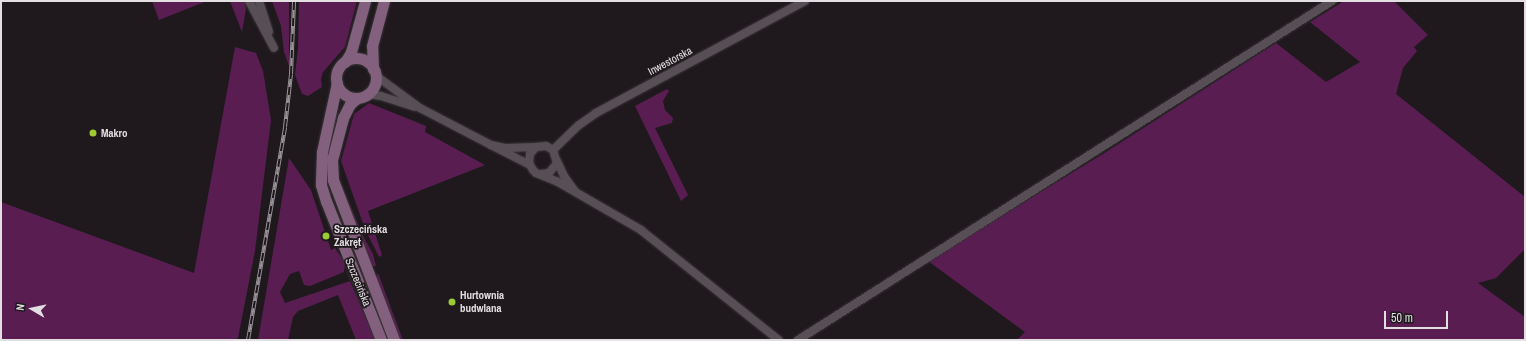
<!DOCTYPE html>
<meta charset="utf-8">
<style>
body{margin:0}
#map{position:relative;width:1526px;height:341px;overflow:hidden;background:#1f191e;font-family:"Archivo Narrow",sans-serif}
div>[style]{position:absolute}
.green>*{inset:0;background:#591d52}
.roads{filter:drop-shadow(0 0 1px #393538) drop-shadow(0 0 1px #393538)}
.street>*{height:8px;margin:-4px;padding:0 4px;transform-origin:4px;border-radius:4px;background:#574f55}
.secondary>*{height:11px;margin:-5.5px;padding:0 5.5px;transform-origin:5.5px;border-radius:5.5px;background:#83617e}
.secondary>.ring{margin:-5.5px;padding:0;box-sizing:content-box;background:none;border:11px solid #83617e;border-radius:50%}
.rail>*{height:4px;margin-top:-2px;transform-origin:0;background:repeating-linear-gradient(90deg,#1f191e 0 8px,#979296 0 16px);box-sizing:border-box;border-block:1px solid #979296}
.dots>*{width:11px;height:11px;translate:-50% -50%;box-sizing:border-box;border:2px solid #1f191e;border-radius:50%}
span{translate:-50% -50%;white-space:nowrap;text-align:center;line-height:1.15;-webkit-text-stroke:3.5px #1f191e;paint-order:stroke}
.street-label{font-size:11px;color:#e2dee1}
.poi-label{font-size:11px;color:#e2dee1;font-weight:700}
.left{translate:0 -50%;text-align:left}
.frame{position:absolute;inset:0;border:2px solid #e2dee1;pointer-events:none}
.north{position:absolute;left:12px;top:289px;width:40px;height:40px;-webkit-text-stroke:3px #1f191e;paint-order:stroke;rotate:279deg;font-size:11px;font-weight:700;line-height:16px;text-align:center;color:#e2dee1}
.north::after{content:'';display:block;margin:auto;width:14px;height:18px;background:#e2dee1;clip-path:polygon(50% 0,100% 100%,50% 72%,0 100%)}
.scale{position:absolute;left:1384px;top:311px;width:64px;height:18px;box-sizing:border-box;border:2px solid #e2dee1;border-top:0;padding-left:5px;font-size:12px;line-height:14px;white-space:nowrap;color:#e2dee1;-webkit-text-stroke:3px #1f191e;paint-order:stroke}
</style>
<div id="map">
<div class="green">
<div style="clip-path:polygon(152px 1px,207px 1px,159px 20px)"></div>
<div style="clip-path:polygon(230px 1px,245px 1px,246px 9px,242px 32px)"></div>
<div style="clip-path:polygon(272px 1px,289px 1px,289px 66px,284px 52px,281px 26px)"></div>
<div style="clip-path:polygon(299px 1px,357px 1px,345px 47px,323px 72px,321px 79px,322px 87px,308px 96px,302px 94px,295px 75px,298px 48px)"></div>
<div style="clip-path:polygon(1344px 1px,1394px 1px,1428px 35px,1414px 47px,1417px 51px,1403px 68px,1396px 94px,1525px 197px,1525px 249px,1496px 278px,1478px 283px,1525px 317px,1525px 340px,1017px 340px,1025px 332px,928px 261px,1106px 152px,1276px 43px,1326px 82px,1360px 62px,1310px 22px)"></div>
<div style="clip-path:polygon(235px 47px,256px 53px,263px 71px,271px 120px,255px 251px,238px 338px,233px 340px,1px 340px,1px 202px,194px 273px)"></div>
<div style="clip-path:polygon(667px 89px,669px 91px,663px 101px,665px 110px,673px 118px,672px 123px,655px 128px,688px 195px,681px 201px,635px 106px)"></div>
<div style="clip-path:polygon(369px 103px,426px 126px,425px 132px,485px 165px,368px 211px,382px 255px,379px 257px,365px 229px,341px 161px,354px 114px)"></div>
<div style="clip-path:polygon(330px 157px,363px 236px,373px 254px,376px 266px,369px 266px)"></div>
<div style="clip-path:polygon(289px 158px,311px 190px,331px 250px,335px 248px,345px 263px,344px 272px,310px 286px,304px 285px,299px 271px,290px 274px,280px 292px,285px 303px,350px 281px,374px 337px,374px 340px,356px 340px,338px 295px,298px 311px,293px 317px,288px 340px,258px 340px)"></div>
<div style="clip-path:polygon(378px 273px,403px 340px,399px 340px,374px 282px)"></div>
</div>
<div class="roads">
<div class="street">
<div style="left:249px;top:1px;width:53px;rotate:62deg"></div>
<div style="left:259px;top:1px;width:32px;rotate:72deg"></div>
<div style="left:375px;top:75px;width:56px;rotate:36.3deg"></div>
<div style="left:420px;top:108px;width:80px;rotate:27.5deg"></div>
<div style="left:367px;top:94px;width:14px;rotate:8deg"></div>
<div style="left:381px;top:96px;width:35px;rotate:18deg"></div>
<div style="left:553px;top:150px;width:36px;rotate:-44deg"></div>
<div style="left:579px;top:125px;width:21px;rotate:-35deg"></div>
<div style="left:596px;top:113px;width:237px;rotate:-28.2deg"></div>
<div style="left:557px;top:161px;width:17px;rotate:65deg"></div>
<div style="left:564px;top:176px;width:17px;rotate:54deg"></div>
<div style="left:530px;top:165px;width:44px;rotate:-152.9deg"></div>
<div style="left:491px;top:145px;width:14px;rotate:12deg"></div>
<div style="left:505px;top:148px;width:31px;rotate:-2deg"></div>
<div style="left:541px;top:174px;width:8px;rotate:-7deg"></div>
<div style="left:549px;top:173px;width:13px;rotate:-51deg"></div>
<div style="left:557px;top:163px;width:14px;rotate:-107deg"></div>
<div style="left:553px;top:150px;width:8px;rotate:-150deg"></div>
<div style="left:546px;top:146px;width:10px;rotate:174deg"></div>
<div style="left:536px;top:147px;width:9px;rotate:131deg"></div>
<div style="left:530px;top:154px;width:9px;rotate:96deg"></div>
<div style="left:529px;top:163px;width:8px;rotate:60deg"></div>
<div style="left:533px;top:170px;width:4px;rotate:45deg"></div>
<div style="left:536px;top:173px;width:24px;rotate:22deg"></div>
<div style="left:558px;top:182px;width:96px;rotate:30deg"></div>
<div style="left:641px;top:230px;width:176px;rotate:38.6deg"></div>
<div style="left:798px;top:340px;width:633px;rotate:-32.41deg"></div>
</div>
<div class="secondary">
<div class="ring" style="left:336px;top:58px;width:29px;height:29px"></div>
<div style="left:345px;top:62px;width:12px;rotate:-59deg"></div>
<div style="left:351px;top:52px;width:53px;rotate:-74.6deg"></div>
<div style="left:373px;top:69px;width:23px;rotate:-92deg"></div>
<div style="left:372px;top:46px;width:47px;rotate:-75.1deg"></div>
<div style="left:337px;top:83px;width:71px;rotate:102.3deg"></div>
<div style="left:322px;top:152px;width:33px;rotate:92deg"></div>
<div style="left:321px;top:185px;width:17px;rotate:73deg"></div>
<div style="left:326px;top:201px;width:149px;rotate:68.4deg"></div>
<div style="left:357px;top:98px;width:9px;rotate:139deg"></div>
<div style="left:350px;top:104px;width:16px;rotate:117deg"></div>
<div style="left:343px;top:118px;width:43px;rotate:104.7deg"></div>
<div style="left:332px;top:160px;width:20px;rotate:87deg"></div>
<div style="left:333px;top:180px;width:171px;rotate:69.1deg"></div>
</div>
</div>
<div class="rail">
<div style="left:248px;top:340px;width:216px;rotate:-80.1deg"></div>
<div style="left:285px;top:127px;width:53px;rotate:-83.5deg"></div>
<div style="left:291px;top:74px;width:73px;rotate:-87.6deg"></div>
</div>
<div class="dots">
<div style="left:93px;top:133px;background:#9cca32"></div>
<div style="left:326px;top:236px;background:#9cca32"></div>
<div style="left:452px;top:302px;background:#9cca32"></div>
</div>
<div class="street-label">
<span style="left:670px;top:61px;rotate:-28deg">Inwestorska</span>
<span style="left:358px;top:282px;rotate:68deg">Szczecińska</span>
</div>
<div class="poi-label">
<span class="left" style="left:101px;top:133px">Makro</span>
<span class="left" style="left:334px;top:236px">Szczecińska<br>Zakręt</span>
<span class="left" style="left:460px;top:302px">Hurtownia<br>budwlana</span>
</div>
<div class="frame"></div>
<div class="north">N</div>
<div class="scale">50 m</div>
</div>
